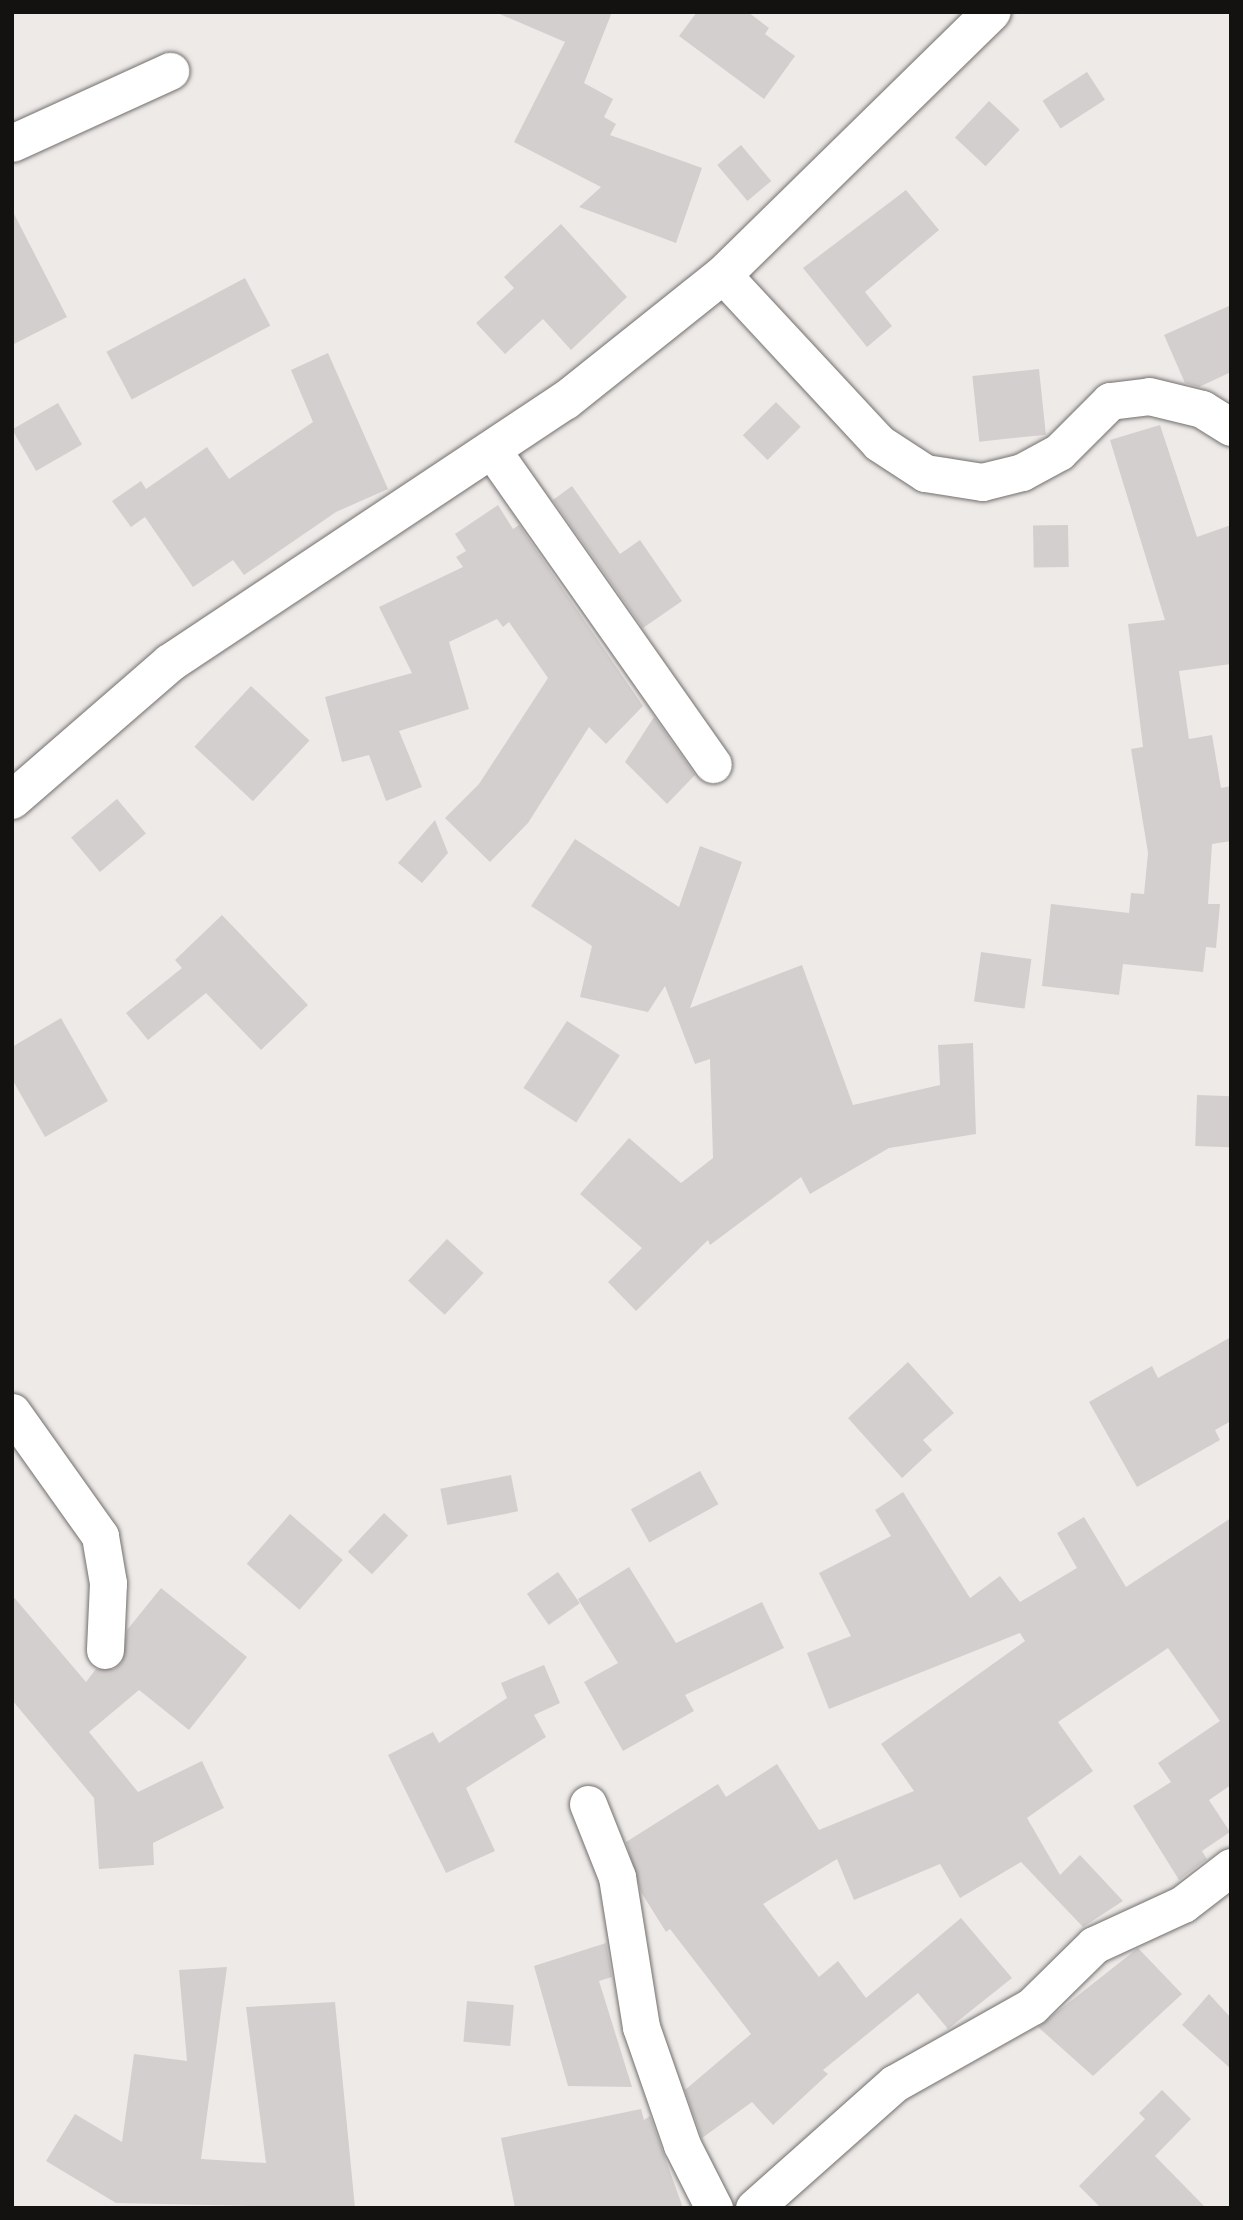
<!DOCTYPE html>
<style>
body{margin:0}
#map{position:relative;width:1243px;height:2220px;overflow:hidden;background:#eeeae8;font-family:Literata,serif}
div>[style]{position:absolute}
.building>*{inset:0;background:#d3cfce;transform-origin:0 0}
.roads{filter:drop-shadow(0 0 2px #726f6d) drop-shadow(0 0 2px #726f6d)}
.street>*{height:37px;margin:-18.5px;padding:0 18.5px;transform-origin:18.5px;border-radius:18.5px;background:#fff}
.secondary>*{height:38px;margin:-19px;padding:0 19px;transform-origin:19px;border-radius:19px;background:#fff}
span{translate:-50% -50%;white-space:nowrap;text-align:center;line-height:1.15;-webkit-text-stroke:5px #fbf8f6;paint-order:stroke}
.frame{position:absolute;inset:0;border:14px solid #131211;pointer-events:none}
</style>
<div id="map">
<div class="building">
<div style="clip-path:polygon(495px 12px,612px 12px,584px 83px,613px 99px,604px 117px,616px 124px,610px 135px,702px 168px,676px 243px,579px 207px,601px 187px,514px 142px,565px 42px)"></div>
<div style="clip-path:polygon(697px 12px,748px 12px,769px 28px,765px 34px,795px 56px,764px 99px,679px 36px)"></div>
<div style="left:1087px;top:72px;width:33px;height:53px;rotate:57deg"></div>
<div style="left:989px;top:101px;width:42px;height:50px;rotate:43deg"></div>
<div style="left:741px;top:145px;width:47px;height:31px;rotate:50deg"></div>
<div style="clip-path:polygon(906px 190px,939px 230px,865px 292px,892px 326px,867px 347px,803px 268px)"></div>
<div style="clip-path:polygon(12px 210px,67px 317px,12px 345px)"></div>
<div style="clip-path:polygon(561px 224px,627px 297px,571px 350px,543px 319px,505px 354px,476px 323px,514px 288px,504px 277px)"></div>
<div style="left:245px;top:278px;width:54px;height:157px;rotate:62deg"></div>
<div style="clip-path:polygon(1231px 305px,1231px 372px,1199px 387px,1185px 383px,1164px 335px)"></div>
<div style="clip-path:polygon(328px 353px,388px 489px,336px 512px,244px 575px,233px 560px,193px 587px,145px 517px,131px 527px,112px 501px,141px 481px,146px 489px,207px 447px,229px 479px,313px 422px,291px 370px)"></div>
<div style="left:1039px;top:369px;width:66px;height:67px;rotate:84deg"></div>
<div style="left:776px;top:402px;width:35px;height:47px;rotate:45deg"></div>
<div style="left:58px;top:403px;width:48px;height:53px;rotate:60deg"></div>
<div style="clip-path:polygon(1160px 425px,1197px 537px,1231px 525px,1231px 664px,1179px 671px,1189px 739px,1212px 735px,1221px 788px,1231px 786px,1231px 841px,1212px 844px,1208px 904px,1220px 904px,1216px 948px,1206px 947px,1203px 972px,1123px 964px,1119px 995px,1042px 986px,1051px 904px,1129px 913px,1131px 893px,1144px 894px,1148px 853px,1131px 749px,1143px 747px,1128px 624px,1165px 620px,1110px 440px)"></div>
<div style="clip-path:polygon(572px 486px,620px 554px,640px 540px,682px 601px,643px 628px,553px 500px)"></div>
<div style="clip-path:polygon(498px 505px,513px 529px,519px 525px,643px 706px,606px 744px,589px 727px,528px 823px,490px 862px,445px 818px,479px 784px,548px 678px,509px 622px,503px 627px,497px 619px,449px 642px,469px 709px,399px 731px,422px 787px,386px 801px,369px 755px,342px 762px,325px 697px,412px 673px,379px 607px,463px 567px,456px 557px,466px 551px,455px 534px)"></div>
<div style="left:1068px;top:525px;width:42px;height:35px;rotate:89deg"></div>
<div style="left:251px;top:686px;width:80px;height:83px;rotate:43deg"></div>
<div style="clip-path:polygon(654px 717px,695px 775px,667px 804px,625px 762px)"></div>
<div style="left:117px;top:799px;width:45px;height:60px;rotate:50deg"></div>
<div style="clip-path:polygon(435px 820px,448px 853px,422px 883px,398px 863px)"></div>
<div style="clip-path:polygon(575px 839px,679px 907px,700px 846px,742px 862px,690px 1008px,802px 965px,853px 1105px,940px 1085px,938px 1045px,973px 1043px,976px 1134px,889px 1148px,810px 1194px,801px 1177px,710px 1245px,708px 1240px,636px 1311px,608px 1282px,642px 1248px,580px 1194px,629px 1138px,681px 1183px,713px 1158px,710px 1059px,695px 1064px,665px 986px,648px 1012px,580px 997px,592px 946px,531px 906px)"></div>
<div style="clip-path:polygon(222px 915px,308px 1005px,261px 1050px,206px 993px,148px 1040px,126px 1013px,182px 968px,175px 960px)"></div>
<div style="left:981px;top:952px;width:51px;height:50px;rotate:8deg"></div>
<div style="clip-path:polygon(61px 1018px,108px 1101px,45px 1137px,12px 1079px,12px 1047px)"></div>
<div style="left:567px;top:1021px;width:63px;height:80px;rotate:33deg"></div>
<div style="left:1197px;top:1095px;width:34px;height:51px;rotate:2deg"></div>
<div style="left:447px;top:1239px;width:50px;height:57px;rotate:43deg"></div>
<div style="clip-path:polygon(1231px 1337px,1231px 1421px,1215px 1430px,1220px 1440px,1137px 1487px,1089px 1402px,1152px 1366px,1158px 1378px)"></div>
<div style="clip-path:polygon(908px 1362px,954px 1413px,923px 1440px,932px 1450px,902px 1478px,848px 1418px)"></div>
<div style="left:700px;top:1471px;width:38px;height:79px;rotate:61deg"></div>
<div style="left:511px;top:1475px;width:37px;height:72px;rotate:79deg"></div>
<div style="clip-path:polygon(903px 1492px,970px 1598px,1000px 1576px,1020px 1602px,1077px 1568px,1057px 1533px,1084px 1517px,1126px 1587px,1231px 1518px,1231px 1785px,1209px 1800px,1230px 1832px,1202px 1851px,1207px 1859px,1179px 1880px,1133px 1806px,1171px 1782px,1158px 1763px,1220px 1721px,1168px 1648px,1058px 1722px,1093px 1771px,1027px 1818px,1060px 1875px,1080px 1855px,1123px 1901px,1083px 1927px,1021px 1862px,960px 1898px,940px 1864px,854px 1900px,837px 1859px,763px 1904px,819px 1977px,838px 1961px,866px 1998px,961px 1918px,1012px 1978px,948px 2029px,918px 1993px,823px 2070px,828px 2074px,773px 2125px,752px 2102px,702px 2138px,685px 2090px,751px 2034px,670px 1929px,666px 1932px,641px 1892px,626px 1842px,718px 1784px,726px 1797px,777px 1764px,819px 1830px,914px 1791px,881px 1744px,1025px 1641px,1020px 1633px,829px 1709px,807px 1653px,851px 1636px,819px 1573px,891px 1536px,875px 1510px)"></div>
<div style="left:384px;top:1513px;width:33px;height:53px;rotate:43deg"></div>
<div style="left:290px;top:1514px;width:70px;height:66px;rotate:41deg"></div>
<div style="clip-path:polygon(629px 1567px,676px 1643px,762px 1602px,784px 1648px,685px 1695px,694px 1711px,623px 1751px,584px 1682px,618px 1663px,578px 1599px)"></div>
<div style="left:558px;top:1572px;width:38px;height:38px;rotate:55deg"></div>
<div style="clip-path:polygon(161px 1588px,247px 1657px,189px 1730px,139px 1690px,89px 1732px,138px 1792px,202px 1761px,224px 1808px,153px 1843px,154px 1865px,99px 1869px,94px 1798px,12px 1700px,12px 1595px,86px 1682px,96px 1669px,114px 1669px,122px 1662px,127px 1630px)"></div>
<div style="clip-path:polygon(544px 1665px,560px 1703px,534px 1715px,546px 1737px,466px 1788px,495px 1851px,446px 1873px,388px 1755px,433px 1732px,439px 1743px,507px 1698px,501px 1683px)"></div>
<div style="clip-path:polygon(606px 1943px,612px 1977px,599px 1981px,632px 2087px,568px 2086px,534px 1966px)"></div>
<div style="clip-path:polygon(1138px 1948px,1182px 1994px,1093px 2076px,1038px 2027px)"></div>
<div style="clip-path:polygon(227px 1967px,201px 2159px,266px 2163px,246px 2007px,335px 2002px,355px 2208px,116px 2203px,46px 2161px,75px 2114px,122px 2142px,134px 2054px,187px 2061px,179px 1970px)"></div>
<div style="clip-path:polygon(1209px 1994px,1231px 2018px,1231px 2069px,1182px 2025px)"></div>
<div style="left:467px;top:2001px;width:47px;height:41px;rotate:5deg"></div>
<div style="clip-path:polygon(1162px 2090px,1191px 2119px,1155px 2156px,1206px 2208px,1101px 2208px,1079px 2186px,1145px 2119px,1139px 2113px)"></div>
<div style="clip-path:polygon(641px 2109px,644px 2120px,650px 2116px,683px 2208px,515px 2208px,501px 2138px)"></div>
</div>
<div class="roads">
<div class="street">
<div style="left:12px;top:143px;width:174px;rotate:-24.5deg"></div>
<div style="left:723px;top:275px;width:229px;rotate:47.1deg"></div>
<div style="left:879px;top:443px;width:55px;rotate:33.1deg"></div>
<div style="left:925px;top:473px;width:58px;rotate:9deg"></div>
<div style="left:982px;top:482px;width:41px;rotate:-14deg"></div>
<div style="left:1022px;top:472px;width:42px;rotate:-28.4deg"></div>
<div style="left:1059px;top:452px;width:72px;rotate:-45deg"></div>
<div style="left:1110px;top:401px;width:39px;rotate:-7deg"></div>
<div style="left:1149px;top:396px;width:55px;rotate:13.8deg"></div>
<div style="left:1202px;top:409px;width:34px;rotate:32deg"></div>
<div style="left:492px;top:450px;width:384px;rotate:54.9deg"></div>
<div style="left:12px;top:1412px;width:152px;rotate:54.6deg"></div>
<div style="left:100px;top:1536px;width:48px;rotate:80.3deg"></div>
<div style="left:108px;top:1583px;width:67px;rotate:92.6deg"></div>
<div style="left:588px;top:1804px;width:79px;rotate:68.3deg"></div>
<div style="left:617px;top:1877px;width:152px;rotate:80.9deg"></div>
<div style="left:641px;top:2027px;width:125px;rotate:70.8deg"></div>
<div style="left:682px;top:2145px;width:71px;rotate:63.1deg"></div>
<div style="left:754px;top:2208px;width:188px;rotate:-41.6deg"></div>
<div style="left:895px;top:2083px;width:157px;rotate:-29.3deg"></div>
<div style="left:1032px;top:2006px;width:87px;rotate:-44.5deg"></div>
<div style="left:1094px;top:1945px;width:98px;rotate:-24.7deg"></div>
<div style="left:1183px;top:1904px;width:61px;rotate:-37.6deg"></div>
</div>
<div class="secondary">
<div style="left:12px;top:800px;width:209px;rotate:-40.9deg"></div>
<div style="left:170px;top:663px;width:474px;rotate:-33.6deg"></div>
<div style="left:565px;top:401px;width:202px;rotate:-38.6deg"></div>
<div style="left:723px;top:275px;width:376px;rotate:-44.4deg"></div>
</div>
</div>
<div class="frame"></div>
</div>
